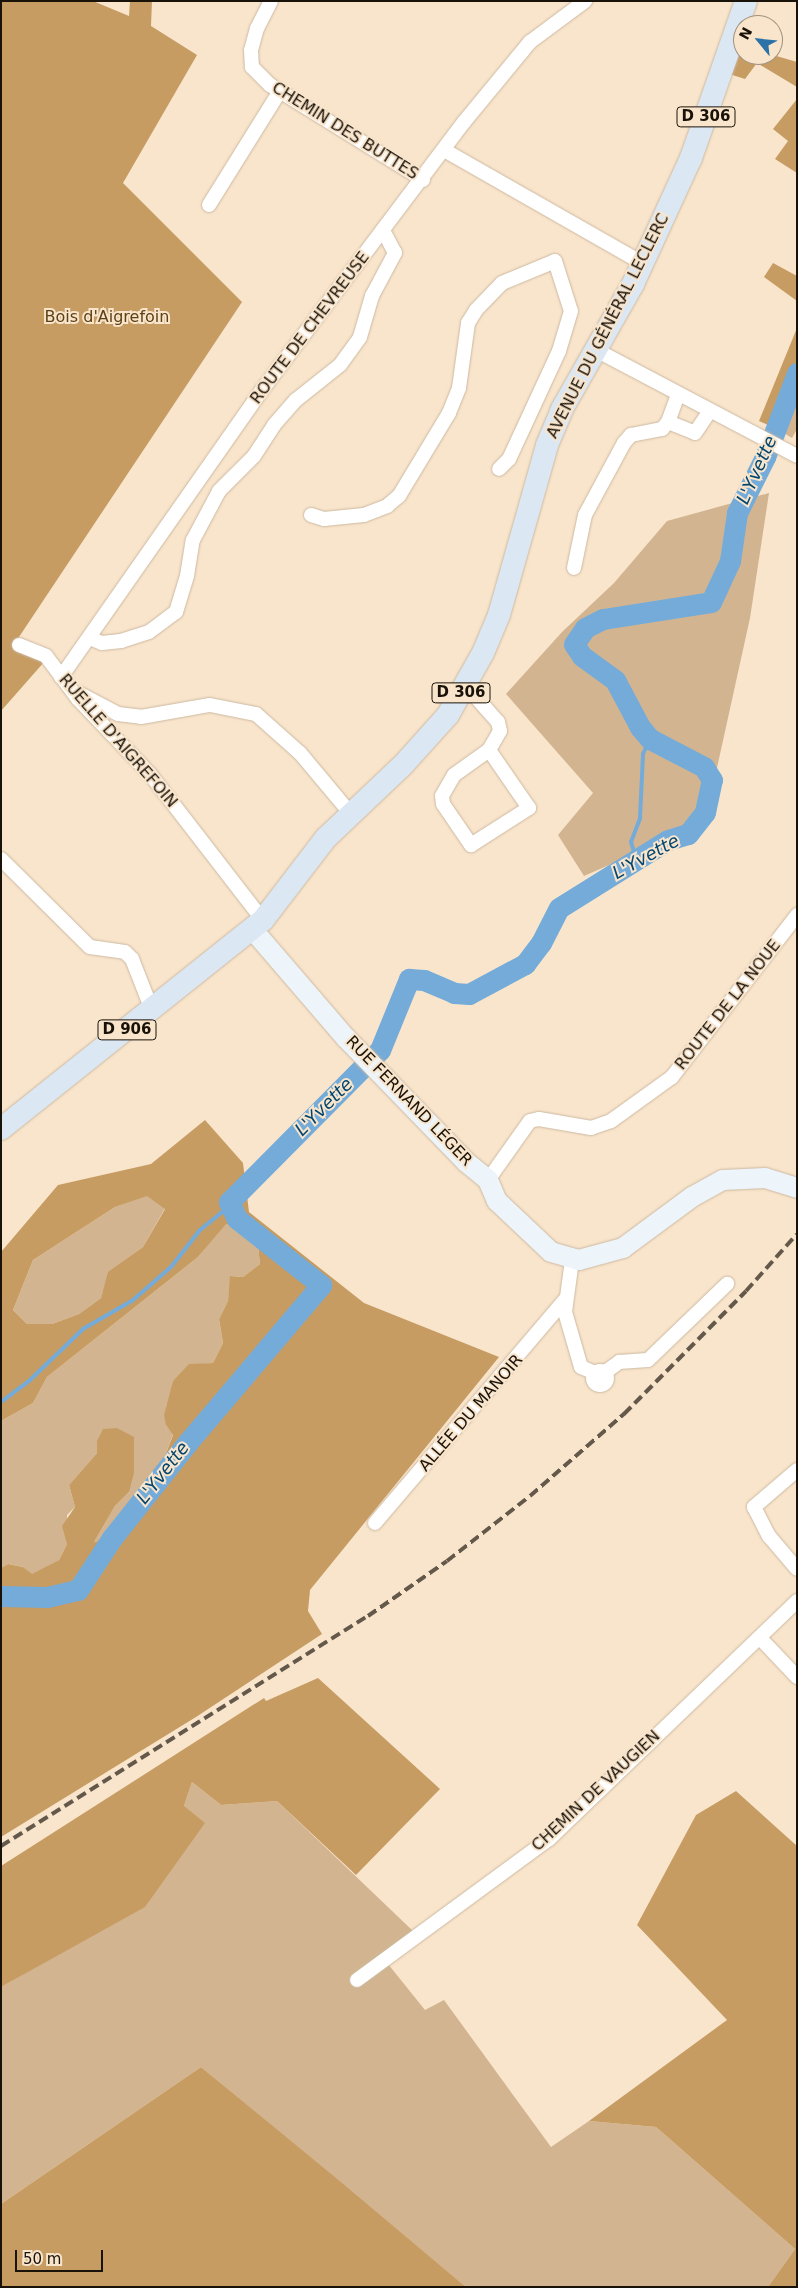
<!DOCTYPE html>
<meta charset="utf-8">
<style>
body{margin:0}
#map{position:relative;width:798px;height:2288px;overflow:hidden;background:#f9e5cc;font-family:"DejaVu Sans",sans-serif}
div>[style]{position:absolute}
.green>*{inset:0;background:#d2b590}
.forest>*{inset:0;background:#c69c63}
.stream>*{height:4px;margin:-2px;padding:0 2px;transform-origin:2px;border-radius:2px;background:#74abd9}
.river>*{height:21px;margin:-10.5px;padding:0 10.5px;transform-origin:10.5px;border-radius:10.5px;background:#74abd9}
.roads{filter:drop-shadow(0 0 1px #ccb9a1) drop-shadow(0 0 1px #ccb9a1)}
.street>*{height:14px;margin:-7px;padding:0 7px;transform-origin:7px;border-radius:7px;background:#fff}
.street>.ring{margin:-7px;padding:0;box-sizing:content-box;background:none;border:14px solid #fff;border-radius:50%}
.secondary>*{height:20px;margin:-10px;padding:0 10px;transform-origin:10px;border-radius:10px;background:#edf4fa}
.primary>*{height:22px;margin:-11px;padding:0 11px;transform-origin:11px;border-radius:11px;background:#dbe8f4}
.rail>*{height:4px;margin-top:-2px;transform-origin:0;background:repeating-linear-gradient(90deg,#63584a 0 10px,transparent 0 15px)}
span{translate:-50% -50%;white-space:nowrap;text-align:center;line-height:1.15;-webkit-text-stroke:4px #f9e5cc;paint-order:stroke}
.shield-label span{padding:1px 4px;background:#f9e5cc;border:1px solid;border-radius:4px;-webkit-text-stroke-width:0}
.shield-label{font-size:15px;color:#191209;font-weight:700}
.street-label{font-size:16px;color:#191209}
.park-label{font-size:16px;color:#5d4013}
.water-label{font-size:18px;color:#004671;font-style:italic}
.frame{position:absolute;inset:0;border:2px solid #191209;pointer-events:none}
.north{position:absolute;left:733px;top:15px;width:50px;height:50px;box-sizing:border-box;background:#f9e5cc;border:1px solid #9f917e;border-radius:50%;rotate:298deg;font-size:14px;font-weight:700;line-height:20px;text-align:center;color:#191209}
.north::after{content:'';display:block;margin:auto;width:18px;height:22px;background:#2c72a6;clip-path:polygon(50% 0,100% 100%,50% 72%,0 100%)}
.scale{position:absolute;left:15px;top:2250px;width:88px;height:22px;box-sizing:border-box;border:2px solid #191209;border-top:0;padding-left:6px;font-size:15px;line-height:18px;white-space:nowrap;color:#191209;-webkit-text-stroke:4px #f9e5cc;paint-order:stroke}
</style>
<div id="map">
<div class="green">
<div style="clip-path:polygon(797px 390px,797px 429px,792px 438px,779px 430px)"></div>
<div style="clip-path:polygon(769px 493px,750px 618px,713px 786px,680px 834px,584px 876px,558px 835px,593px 793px,506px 694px,562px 632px,614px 583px,667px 521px)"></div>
<div style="clip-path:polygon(147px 1195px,165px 1208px,143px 1247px,109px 1272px,101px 1298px,79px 1314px,52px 1324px,27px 1324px,13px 1310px,33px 1260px,115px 1207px)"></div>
<div style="clip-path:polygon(226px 1223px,236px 1226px,258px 1246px,260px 1264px,243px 1277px,231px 1276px,228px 1301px,219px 1319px,223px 1343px,213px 1363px,202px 1364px,173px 1381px,172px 1396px,166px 1407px,166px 1425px,173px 1434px,165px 1456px,98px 1541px,94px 1542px,115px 1506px,129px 1492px,97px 1441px,97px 1453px,69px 1485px,75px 1507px,67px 1515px,67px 1544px,59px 1560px,32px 1575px,23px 1567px,8px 1564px,1px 1568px,1px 1421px,33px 1403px,47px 1377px,198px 1257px)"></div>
<div style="clip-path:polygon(192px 1782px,221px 1805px,277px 1801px,413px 1931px,388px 1964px,425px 2010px,444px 2000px,551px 2147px,589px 2121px,656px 2127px,795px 2249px,768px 2287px,466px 2287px,201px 2067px,1px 2204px,1px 1987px,50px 1959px,184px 1806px)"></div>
</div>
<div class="forest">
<div style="clip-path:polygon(1px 1px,93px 1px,129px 16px,130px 1px,152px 1px,151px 26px,197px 55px,123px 183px,242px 302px,15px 643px,45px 661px,1px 711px)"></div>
<div style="clip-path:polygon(737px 43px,743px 45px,743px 55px,773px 55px,797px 62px,797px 87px,757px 63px,745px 79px,726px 73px)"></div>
<div style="clip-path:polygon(797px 99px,797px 173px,775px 159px,788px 141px,773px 129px)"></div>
<div style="clip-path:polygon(773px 263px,797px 276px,797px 301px,764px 277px)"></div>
<div style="clip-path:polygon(797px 328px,797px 390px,779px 430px,759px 421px)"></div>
<div style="clip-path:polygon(evenodd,205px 1120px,243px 1163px,249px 1212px,364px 1303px,499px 1357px,310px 1590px,308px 1611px,322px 1634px,196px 1717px,1px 1837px,1px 1568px,8px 1564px,23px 1567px,32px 1574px,59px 1560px,67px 1544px,62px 1526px,75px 1507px,69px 1485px,97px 1453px,97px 1441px,103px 1429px,117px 1428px,134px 1437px,134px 1473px,129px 1492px,115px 1506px,94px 1542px,98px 1541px,165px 1456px,173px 1435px,166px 1425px,164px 1415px,173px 1381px,189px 1364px,213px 1363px,223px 1343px,219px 1319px,228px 1301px,230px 1276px,243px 1277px,260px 1264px,258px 1246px,236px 1226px,226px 1224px,198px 1257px,47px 1377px,33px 1403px,1px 1421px,1px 1252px,58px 1185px,151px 1164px,205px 1120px,147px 1196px,165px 1209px,143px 1247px,108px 1272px,101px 1298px,79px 1314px,52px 1324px,27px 1324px,13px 1310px,33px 1260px,115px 1207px,147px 1196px)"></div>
<div style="clip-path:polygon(318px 1678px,440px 1789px,356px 1875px,277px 1801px,221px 1805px,192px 1782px,184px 1806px,205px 1823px,145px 1907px,1px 1987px,1px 1866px,264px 1698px,266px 1701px)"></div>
<div style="clip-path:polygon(736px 1791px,797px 1846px,797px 2287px,768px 2287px,795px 2249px,656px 2127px,589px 2121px,727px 2020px,637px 1925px,696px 1815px)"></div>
<div style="clip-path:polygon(201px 2067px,336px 2178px,466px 2287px,1px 2287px,1px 2204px)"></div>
</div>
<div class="stream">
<div style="left:636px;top:859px;width:18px;rotate:-106deg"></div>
<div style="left:631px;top:842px;width:26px;rotate:-69deg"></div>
<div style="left:640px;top:818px;width:64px;rotate:-87.3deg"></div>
<div style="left:643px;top:754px;width:17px;rotate:-65deg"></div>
<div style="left:1px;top:1402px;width:36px;rotate:-37deg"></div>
<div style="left:30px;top:1380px;width:74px;rotate:-43.9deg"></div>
<div style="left:83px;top:1329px;width:58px;rotate:-30.1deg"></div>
<div style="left:133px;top:1300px;width:50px;rotate:-41deg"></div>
<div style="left:171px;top:1267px;width:47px;rotate:-51.9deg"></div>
<div style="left:200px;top:1230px;width:27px;rotate:-39deg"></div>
<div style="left:221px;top:1213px;width:14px;rotate:-54deg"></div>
</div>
<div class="river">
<div style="left:1px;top:1596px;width:46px;rotate:1.2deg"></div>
<div style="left:47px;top:1597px;width:32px;rotate:-13deg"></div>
<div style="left:78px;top:1590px;width:62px;rotate:-56.8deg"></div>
<div style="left:112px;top:1538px;width:122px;rotate:-51.6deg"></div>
<div style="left:188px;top:1442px;width:206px;rotate:-49.7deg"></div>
<div style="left:321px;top:1285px;width:107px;rotate:-141.8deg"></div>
<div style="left:237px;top:1219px;width:19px;rotate:-115deg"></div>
<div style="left:229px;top:1202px;width:214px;rotate:-45.2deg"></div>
<div style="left:380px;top:1050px;width:77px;rotate:-67.8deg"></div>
<div style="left:409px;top:979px;width:15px;rotate:4deg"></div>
<div style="left:424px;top:980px;width:33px;rotate:23deg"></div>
<div style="left:454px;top:993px;width:15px;rotate:4deg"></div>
<div style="left:469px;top:994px;width:64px;rotate:-28.2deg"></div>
<div style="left:525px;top:964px;width:26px;rotate:-53deg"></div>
<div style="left:541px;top:943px;width:39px;rotate:-63deg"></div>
<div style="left:559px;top:908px;width:128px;rotate:-32deg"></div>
<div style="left:668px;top:840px;width:21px;rotate:-17deg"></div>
<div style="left:688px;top:834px;width:28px;rotate:-52deg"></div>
<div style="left:705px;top:812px;width:33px;rotate:-78deg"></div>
<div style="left:712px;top:780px;width:15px;rotate:-122deg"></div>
<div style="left:704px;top:767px;width:61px;rotate:-152.6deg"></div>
<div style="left:650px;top:739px;width:16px;rotate:-130deg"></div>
<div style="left:640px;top:727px;width:53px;rotate:-118deg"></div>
<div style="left:615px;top:680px;width:41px;rotate:-144deg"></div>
<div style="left:582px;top:656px;width:14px;rotate:-124deg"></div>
<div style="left:574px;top:644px;width:19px;rotate:-55deg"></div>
<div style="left:585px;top:628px;width:20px;rotate:-27deg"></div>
<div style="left:603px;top:619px;width:109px;rotate:-8.9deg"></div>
<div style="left:711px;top:602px;width:45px;rotate:-65.1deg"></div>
<div style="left:730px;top:561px;width:49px;rotate:-81.7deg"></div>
<div style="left:737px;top:513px;width:63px;rotate:-63.4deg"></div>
<div style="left:765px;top:457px;width:90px;rotate:-69.1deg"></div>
</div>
<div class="roads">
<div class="street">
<div style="left:271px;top:1px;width:30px;rotate:117deg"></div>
<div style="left:257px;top:28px;width:23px;rotate:105deg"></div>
<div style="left:251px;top:50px;width:17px;rotate:87deg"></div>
<div style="left:252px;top:67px;width:25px;rotate:45deg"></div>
<div style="left:270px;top:85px;width:180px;rotate:31.8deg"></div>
<div style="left:444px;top:150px;width:228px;rotate:29.7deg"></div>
<div style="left:209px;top:205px;width:134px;rotate:-58.1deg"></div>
<div style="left:596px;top:350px;width:227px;rotate:27.8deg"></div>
<div style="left:668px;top:422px;width:29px;rotate:22deg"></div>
<div style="left:695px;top:433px;width:27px;rotate:-56deg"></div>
<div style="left:311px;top:515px;width:14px;rotate:17deg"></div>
<div style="left:324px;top:519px;width:40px;rotate:-5.7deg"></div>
<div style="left:364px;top:515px;width:25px;rotate:-21deg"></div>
<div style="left:387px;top:506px;width:16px;rotate:-40deg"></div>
<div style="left:399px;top:496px;width:97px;rotate:-58.9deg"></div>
<div style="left:449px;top:413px;width:27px;rotate:-68deg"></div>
<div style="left:459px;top:388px;width:66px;rotate:-82.1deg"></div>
<div style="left:468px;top:323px;width:15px;rotate:-58deg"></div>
<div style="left:476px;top:310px;width:37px;rotate:-46deg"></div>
<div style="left:502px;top:283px;width:57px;rotate:-22.5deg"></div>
<div style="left:555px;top:261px;width:52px;rotate:72.3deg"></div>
<div style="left:571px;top:311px;width:42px;rotate:106.7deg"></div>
<div style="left:559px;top:351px;width:119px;rotate:114.8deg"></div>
<div style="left:509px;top:459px;width:14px;rotate:135deg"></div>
<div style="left:574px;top:568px;width:54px;rotate:-78.3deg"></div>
<div style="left:585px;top:515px;width:82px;rotate:-61.6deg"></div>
<div style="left:624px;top:443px;width:11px;rotate:-49deg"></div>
<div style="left:631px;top:435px;width:32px;rotate:-11deg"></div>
<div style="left:662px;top:429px;width:9px;rotate:-49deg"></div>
<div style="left:668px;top:422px;width:30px;rotate:-70deg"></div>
<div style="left:90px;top:638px;width:13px;rotate:23deg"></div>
<div style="left:102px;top:643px;width:19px;rotate:-6deg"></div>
<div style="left:121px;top:641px;width:29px;rotate:-18deg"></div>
<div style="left:149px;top:632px;width:34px;rotate:-37deg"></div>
<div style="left:176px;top:612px;width:38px;rotate:-73deg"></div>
<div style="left:187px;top:576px;width:36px;rotate:-81deg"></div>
<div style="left:193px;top:540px;width:55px;rotate:-62deg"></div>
<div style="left:219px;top:491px;width:49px;rotate:-45deg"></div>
<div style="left:254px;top:456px;width:37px;rotate:-57deg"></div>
<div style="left:274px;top:425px;width:33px;rotate:-49deg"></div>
<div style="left:296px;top:400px;width:56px;rotate:-38.5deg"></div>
<div style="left:340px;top:365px;width:34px;rotate:-54deg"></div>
<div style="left:360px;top:337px;width:43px;rotate:-73.7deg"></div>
<div style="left:372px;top:296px;width:49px;rotate:-61.9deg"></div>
<div style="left:395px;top:253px;width:26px;rotate:-118deg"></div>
<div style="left:19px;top:645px;width:29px;rotate:22deg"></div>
<div style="left:46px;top:656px;width:54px;rotate:53.3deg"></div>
<div style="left:78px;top:699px;width:104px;rotate:46.2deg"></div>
<div style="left:150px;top:774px;width:185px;rotate:52.3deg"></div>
<div style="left:61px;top:677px;width:350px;rotate:-55deg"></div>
<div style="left:262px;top:390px;width:336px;rotate:-53deg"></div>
<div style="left:464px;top:122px;width:104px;rotate:-50.5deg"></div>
<div style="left:530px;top:42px;width:69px;rotate:-36.7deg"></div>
<div style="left:466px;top:686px;width:48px;rotate:48.4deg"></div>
<div style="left:498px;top:722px;width:9px;rotate:77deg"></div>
<div style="left:500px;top:731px;width:22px;rotate:120deg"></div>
<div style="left:489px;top:750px;width:43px;rotate:144.5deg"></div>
<div style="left:454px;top:775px;width:24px;rotate:120deg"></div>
<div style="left:442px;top:796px;width:8px;rotate:83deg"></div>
<div style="left:443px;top:804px;width:50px;rotate:55.7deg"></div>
<div style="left:471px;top:845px;width:69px;rotate:-32.5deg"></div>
<div style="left:529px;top:808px;width:70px;rotate:-124.6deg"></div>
<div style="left:80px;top:694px;width:43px;rotate:27.8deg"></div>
<div style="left:118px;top:714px;width:23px;rotate:7deg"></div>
<div style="left:141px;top:717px;width:70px;rotate:-9.9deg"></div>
<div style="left:210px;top:705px;width:47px;rotate:11.1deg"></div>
<div style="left:256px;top:714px;width:59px;rotate:41.6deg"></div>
<div style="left:300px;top:753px;width:80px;rotate:50.1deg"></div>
<div style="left:1px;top:859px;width:125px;rotate:44.7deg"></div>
<div style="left:90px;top:947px;width:35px;rotate:8deg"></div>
<div style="left:125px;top:952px;width:10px;rotate:45deg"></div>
<div style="left:132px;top:959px;width:55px;rotate:68.6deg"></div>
<div style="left:488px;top:1180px;width:72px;rotate:-54.6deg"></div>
<div style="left:530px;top:1121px;width:9px;rotate:-13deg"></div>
<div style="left:539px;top:1119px;width:53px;rotate:9.8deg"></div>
<div style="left:591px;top:1128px;width:21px;rotate:-19deg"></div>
<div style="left:611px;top:1121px;width:75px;rotate:-35.8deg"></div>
<div style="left:672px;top:1077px;width:205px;rotate:-52.3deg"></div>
<div style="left:572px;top:1260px;width:52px;rotate:97.7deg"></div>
<div style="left:565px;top:1312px;width:57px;rotate:73.8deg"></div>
<div style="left:581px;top:1367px;width:15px;rotate:23deg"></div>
<div class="ring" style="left:593px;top:1371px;width:0;height:0"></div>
<div style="left:604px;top:1373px;width:19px;rotate:-36deg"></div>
<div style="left:619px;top:1362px;width:29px;rotate:-4deg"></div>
<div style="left:648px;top:1360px;width:110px;rotate:-43.9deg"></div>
<div style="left:797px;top:1470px;width:57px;rotate:139.3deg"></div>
<div style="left:754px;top:1507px;width:33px;rotate:63deg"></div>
<div style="left:769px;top:1536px;width:43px;rotate:49.7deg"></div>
<div style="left:375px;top:1523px;width:292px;rotate:-49.6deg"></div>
<div style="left:760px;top:1638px;width:54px;rotate:46.5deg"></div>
<div style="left:357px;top:1980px;width:238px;rotate:-36.3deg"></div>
<div style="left:549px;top:1839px;width:344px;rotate:-43.8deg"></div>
</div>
<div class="secondary">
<div style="left:253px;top:930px;width:143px;rotate:49.3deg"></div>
<div style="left:346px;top:1038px;width:173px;rotate:45.9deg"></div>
<div style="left:466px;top:1162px;width:28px;rotate:39deg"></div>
<div style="left:488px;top:1180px;width:23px;rotate:67deg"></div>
<div style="left:497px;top:1201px;width:74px;rotate:43.4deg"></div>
<div style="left:551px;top:1252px;width:29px;rotate:16deg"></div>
<div style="left:579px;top:1260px;width:46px;rotate:-15.3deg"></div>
<div style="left:623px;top:1248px;width:86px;rotate:-36.5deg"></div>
<div style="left:692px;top:1197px;width:35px;rotate:-29deg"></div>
<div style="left:723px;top:1180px;width:42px;rotate:-2.7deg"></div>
<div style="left:765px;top:1178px;width:34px;rotate:17deg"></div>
</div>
<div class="primary">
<div style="left:1px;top:1129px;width:335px;rotate:-38.6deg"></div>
<div style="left:263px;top:920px;width:103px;rotate:-52.5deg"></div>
<div style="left:326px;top:838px;width:106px;rotate:-43.5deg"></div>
<div style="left:403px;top:765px;width:67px;rotate:-48deg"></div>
<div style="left:448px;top:715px;width:71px;rotate:-60.6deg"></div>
<div style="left:483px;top:653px;width:41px;rotate:-67.2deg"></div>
<div style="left:499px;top:615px;width:177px;rotate:-74.2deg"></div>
<div style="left:547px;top:445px;width:39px;rotate:-67deg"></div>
<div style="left:562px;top:409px;width:144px;rotate:-60.4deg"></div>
<div style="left:633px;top:284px;width:139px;rotate:-65.3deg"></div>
<div style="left:691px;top:158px;width:166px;rotate:-70.7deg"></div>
</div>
</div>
<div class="rail">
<div style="left:1px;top:1846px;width:433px;rotate:-32.1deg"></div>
<div style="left:368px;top:1616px;width:96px;rotate:-34.8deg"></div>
<div style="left:447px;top:1561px;width:105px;rotate:-38.1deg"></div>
<div style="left:530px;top:1496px;width:125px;rotate:-41.1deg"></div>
<div style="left:624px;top:1414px;width:173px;rotate:-45.2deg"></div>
<div style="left:746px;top:1291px;width:76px;rotate:-48.2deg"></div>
</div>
<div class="shield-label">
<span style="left:706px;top:117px">D 306</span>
<span style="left:461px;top:693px">D 306</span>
<span style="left:127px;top:1030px">D 906</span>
</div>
<div class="street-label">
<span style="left:345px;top:131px;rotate:32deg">CHEMIN DES BUTTES</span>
<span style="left:608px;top:326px;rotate:-63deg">AVENUE DU GÉNÉRAL LECLERC</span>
<span style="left:310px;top:328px;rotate:-53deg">ROUTE DE CHEVREUSE</span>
<span style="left:118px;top:741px;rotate:49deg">RUELLE D'AIGREFOIN</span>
<span style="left:728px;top:1005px;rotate:-52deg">ROUTE DE LA NOUE</span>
<span style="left:409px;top:1101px;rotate:46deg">RUE FERNAND LÉGER</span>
<span style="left:471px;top:1413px;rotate:-49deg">ALLÉE DU MANOIR</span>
<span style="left:596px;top:1791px;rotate:-43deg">CHEMIN DE VAUGIEN</span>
</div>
<div class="park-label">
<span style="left:107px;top:317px">Bois d'Aigrefoin</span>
</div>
<div class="water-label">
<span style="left:757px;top:470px;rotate:-66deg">L'Yvette</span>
<span style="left:646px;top:857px;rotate:-29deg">L'Yvette</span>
<span style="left:324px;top:1107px;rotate:-45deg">L'Yvette</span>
<span style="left:163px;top:1473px;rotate:-52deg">L'Yvette</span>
</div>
<div class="frame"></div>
<div class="north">N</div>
<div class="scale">50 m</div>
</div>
